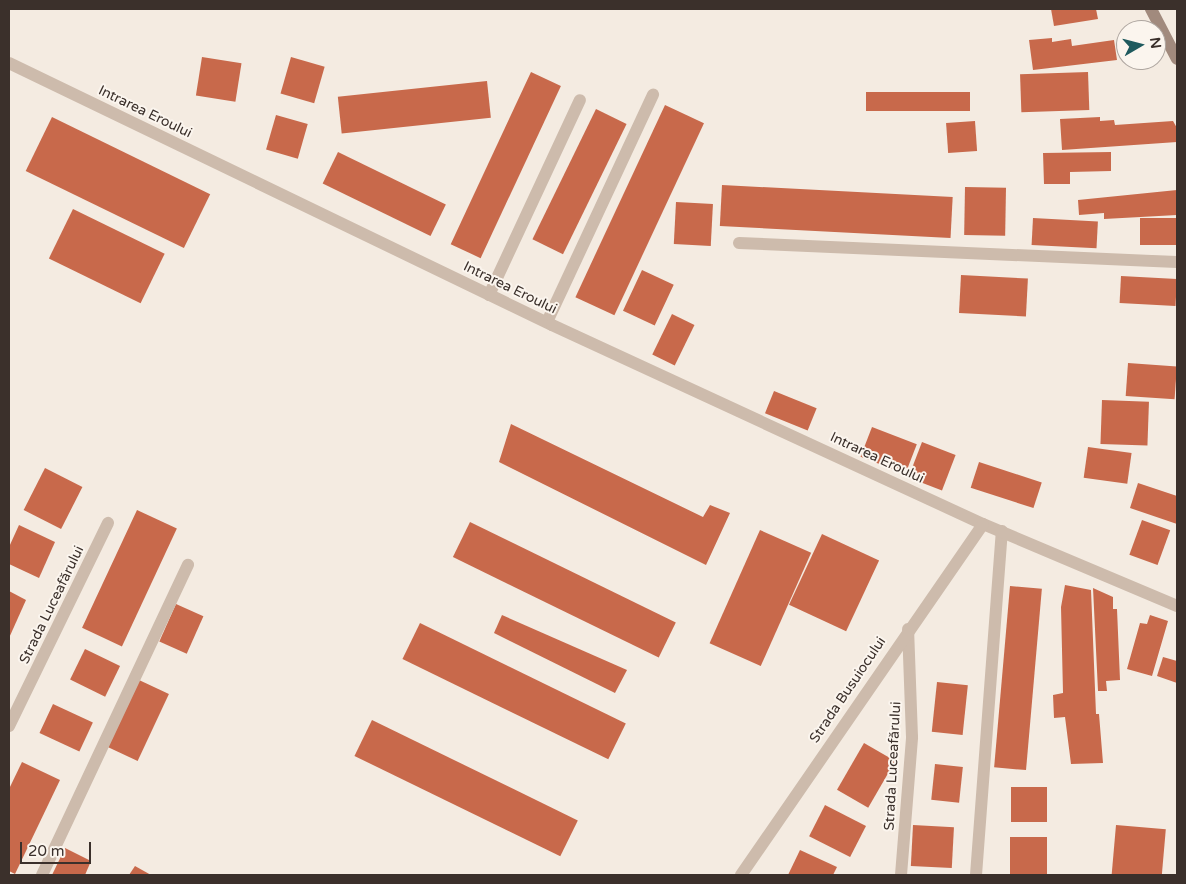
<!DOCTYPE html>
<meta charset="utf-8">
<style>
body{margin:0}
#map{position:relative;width:1186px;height:884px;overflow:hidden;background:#f4ebe1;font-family:"Varela Round",sans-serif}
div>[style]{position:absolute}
.building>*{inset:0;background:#c8694b;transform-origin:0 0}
.minor>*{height:12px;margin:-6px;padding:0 6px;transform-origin:6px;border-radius:6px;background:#cdbbac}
.tertiary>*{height:12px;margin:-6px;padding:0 6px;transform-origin:6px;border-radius:6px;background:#cdbbac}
.secondary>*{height:12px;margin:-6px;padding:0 6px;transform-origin:6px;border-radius:6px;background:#a18a7d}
span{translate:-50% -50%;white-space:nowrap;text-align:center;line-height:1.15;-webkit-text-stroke:4px #fbf5ee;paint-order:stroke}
.street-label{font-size:14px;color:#3b302b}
.frame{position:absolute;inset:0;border:10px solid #3b302b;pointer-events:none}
.north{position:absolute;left:1116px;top:20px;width:50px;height:50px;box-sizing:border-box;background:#fbf5ee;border:1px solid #aea6a0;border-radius:50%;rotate:82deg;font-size:14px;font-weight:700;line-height:20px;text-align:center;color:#3b302b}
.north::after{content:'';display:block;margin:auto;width:18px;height:22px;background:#1f5a5e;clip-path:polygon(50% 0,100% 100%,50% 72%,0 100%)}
.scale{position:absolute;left:20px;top:842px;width:71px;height:22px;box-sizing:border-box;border:2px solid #3b302b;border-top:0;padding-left:6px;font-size:15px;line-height:18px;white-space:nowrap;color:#3b302b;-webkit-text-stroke:4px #fbf5ee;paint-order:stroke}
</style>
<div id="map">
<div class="building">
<div style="clip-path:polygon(1051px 9px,1096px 9px,1098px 19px,1054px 26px)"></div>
<div style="clip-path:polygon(1052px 38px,1052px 42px,1071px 39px,1072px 46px,1114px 40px,1117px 60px,1033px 70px,1029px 40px)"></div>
<div style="left:202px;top:57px;width:40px;height:39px;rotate:9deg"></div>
<div style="left:291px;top:57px;width:35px;height:38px;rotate:16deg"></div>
<div style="left:531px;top:72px;width:33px;height:190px;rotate:25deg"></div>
<div style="left:1088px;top:72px;width:38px;height:68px;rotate:88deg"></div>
<div style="left:487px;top:81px;width:37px;height:150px;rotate:84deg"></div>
<div style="left:970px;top:92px;width:19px;height:104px;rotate:90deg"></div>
<div style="left:665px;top:105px;width:43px;height:212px;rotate:25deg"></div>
<div style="left:596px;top:109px;width:34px;height:145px;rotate:26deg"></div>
<div style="left:276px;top:115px;width:33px;height:36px;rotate:16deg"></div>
<div style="left:52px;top:117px;width:176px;height:60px;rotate:26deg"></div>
<div style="clip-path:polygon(1100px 117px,1100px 121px,1114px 120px,1115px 125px,1173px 121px,1177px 128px,1177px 142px,1062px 150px,1060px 119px)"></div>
<div style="left:975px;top:121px;width:30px;height:29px;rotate:86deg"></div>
<div style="left:338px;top:152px;width:120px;height:35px;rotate:26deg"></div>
<div style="clip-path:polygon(1111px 152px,1111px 171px,1070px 172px,1070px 184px,1044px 184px,1043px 153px)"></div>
<div style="left:722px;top:185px;width:231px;height:41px;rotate:3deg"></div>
<div style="left:965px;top:187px;width:41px;height:48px;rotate:1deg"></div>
<div style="clip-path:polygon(1177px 190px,1177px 215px,1104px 219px,1104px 213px,1079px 215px,1078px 200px)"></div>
<div style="left:676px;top:202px;width:37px;height:42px;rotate:3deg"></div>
<div style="left:73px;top:209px;width:102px;height:55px;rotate:26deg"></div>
<div style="left:1033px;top:218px;width:65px;height:27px;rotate:3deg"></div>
<div style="left:1177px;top:218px;width:27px;height:37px;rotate:90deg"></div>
<div style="left:642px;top:270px;width:35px;height:45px;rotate:25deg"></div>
<div style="left:961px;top:275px;width:67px;height:38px;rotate:3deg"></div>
<div style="left:1121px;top:276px;width:56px;height:27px;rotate:3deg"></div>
<div style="left:672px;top:314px;width:25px;height:45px;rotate:26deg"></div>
<div style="left:1128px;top:363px;width:49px;height:33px;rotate:4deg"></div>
<div style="left:774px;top:391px;width:46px;height:24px;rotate:22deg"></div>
<div style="left:1102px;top:400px;width:47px;height:44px;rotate:2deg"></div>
<div style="clip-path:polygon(511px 424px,703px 517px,710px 505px,730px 513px,706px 565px,499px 462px)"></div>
<div style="left:872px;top:427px;width:48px;height:32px;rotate:21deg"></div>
<div style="left:922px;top:442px;width:36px;height:38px;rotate:21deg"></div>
<div style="left:1088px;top:447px;width:44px;height:31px;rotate:8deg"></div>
<div style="left:979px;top:462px;width:66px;height:27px;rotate:18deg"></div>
<div style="left:45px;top:468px;width:42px;height:47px;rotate:27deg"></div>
<div style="clip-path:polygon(1138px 483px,1177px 496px,1177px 524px,1130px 508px)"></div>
<div style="left:137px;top:510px;width:44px;height:130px;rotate:25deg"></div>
<div style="left:1142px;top:520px;width:30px;height:37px;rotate:20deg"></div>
<div style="left:470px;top:522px;width:229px;height:39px;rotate:26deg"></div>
<div style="clip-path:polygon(19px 525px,55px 542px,39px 578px,9px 564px,9px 547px)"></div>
<div style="left:760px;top:530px;width:56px;height:124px;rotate:24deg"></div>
<div style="left:822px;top:534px;width:63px;height:78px;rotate:25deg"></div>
<div style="clip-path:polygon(1065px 585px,1091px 590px,1096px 714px,1099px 714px,1103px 763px,1071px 764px,1065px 717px,1054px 718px,1053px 695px,1063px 693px,1061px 607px)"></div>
<div style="left:1010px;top:586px;width:32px;height:182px;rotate:5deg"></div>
<div style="clip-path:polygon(1093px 588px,1113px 597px,1113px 609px,1117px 609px,1120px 680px,1106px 681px,1107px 691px,1098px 691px)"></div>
<div style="clip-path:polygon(9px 591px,26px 600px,9px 638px)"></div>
<div style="left:176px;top:604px;width:30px;height:41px;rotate:24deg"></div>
<div style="clip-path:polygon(502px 615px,627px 670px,615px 693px,494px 633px)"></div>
<div style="clip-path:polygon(1150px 615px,1168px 621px,1152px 676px,1127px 669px,1140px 623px,1147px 624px)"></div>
<div style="left:420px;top:623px;width:229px;height:40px;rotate:26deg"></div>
<div style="left:85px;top:649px;width:39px;height:34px;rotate:26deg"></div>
<div style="clip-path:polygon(1163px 657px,1177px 661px,1177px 683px,1157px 676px)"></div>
<div style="left:139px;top:680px;width:33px;height:74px;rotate:25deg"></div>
<div style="left:937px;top:682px;width:31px;height:50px;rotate:6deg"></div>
<div style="left:53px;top:704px;width:44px;height:32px;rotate:25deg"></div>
<div style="left:372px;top:720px;width:229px;height:40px;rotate:26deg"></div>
<div style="left:864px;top:743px;width:36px;height:54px;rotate:30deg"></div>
<div style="clip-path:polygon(22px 762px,60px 780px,15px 874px,9px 871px,9px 789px)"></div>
<div style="left:935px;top:764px;width:28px;height:36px;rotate:6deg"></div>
<div style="left:1011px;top:787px;width:36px;height:35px"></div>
<div style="left:825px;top:805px;width:46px;height:35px;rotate:27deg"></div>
<div style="left:913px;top:825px;width:41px;height:41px;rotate:3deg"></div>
<div style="left:1116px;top:825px;width:50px;height:50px;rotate:5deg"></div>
<div style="left:1010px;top:837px;width:37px;height:38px"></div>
<div style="clip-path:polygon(65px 848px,91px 861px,85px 875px,52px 875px)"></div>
<div style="clip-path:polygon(800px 850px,837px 867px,833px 875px,788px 875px)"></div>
<div style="clip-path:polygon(135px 866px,151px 875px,129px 875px)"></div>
</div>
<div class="minor">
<div style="left:739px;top:243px;width:438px;rotate:2.5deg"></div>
<div style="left:489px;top:295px;width:215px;rotate:-65deg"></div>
<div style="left:547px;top:322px;width:251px;rotate:-65deg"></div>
<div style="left:9px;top:726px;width:226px;rotate:-64deg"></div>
<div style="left:42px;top:875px;width:343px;rotate:-64.8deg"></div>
<div style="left:901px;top:875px;width:138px;rotate:-85.4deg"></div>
<div style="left:912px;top:737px;width:108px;rotate:-92.1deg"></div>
<div style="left:976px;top:875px;width:345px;rotate:-85.7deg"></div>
</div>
<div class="tertiary">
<div style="left:9px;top:63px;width:603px;rotate:25.76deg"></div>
<div style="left:552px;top:325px;width:475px;rotate:24.8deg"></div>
<div style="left:983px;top:524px;width:211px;rotate:22.9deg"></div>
<div style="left:741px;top:875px;width:426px;rotate:-55.4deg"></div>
</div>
<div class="secondary">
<div style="left:1151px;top:9px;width:56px;rotate:62.5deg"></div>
</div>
<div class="street-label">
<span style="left:145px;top:112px;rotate:26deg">Intrarea Eroului</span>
<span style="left:510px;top:288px;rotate:26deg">Intrarea Eroului</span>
<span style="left:877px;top:458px;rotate:25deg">Intrarea Eroului</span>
<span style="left:52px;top:605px;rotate:-64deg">Strada Luceafărului</span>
<span style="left:848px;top:690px;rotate:-56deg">Strada Busuiocului</span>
<span style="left:893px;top:766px;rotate:-87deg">Strada Luceafărului</span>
</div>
<div class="frame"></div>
<div class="north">N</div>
<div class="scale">20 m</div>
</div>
